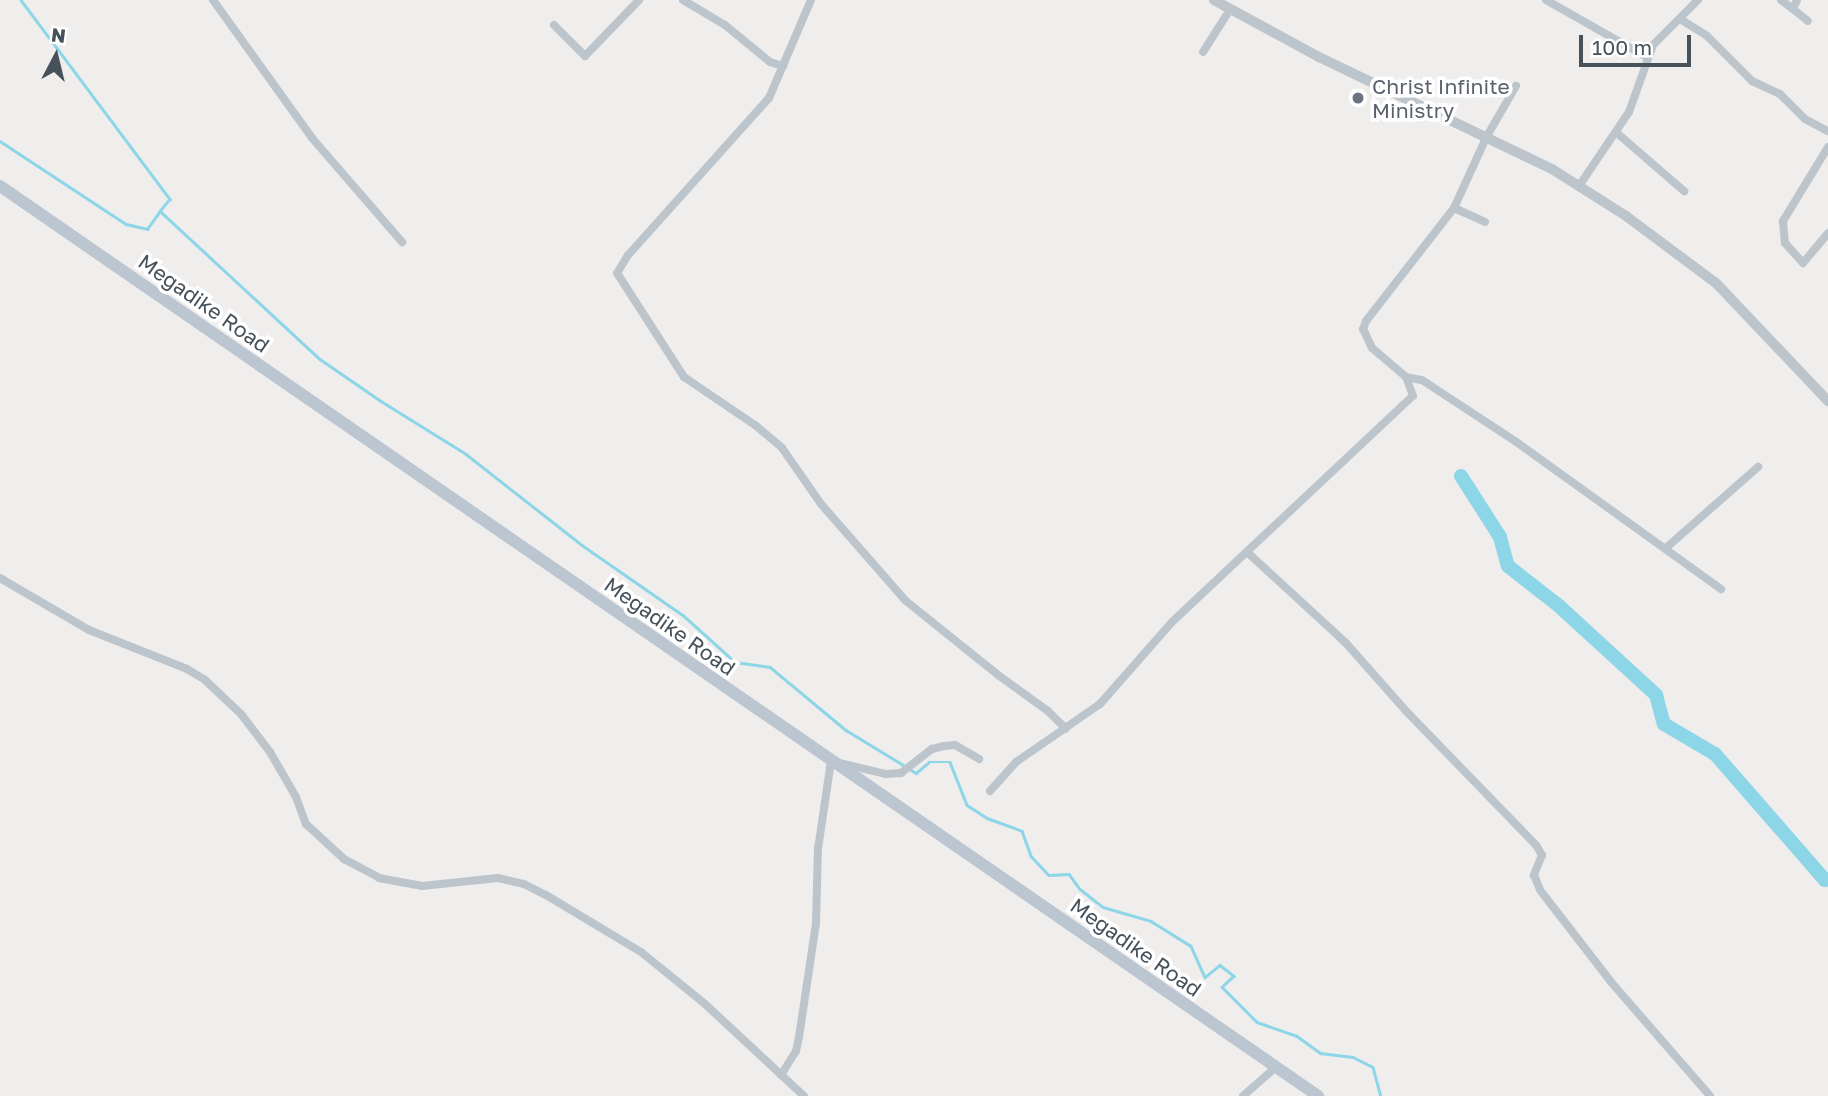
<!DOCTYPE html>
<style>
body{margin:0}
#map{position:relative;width:1828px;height:1096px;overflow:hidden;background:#f0eded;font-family:"Golos Text",sans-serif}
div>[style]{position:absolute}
.stream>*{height:2.5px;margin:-1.25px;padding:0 1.25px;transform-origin:1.25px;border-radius:1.25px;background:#8cd6e8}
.river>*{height:14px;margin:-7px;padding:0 7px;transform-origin:7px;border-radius:7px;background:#8cd6e8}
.minor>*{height:8px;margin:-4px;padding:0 4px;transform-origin:4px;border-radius:4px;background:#bcc5cc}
.tertiary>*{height:10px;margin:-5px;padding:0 5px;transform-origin:5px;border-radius:5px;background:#bcc5cc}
.secondary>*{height:12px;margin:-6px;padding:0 6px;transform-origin:6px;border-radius:6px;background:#bcc6d1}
.dots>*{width:19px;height:19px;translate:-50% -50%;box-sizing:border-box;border:4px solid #fff;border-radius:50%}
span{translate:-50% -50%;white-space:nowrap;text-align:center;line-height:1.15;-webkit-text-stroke:7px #fff;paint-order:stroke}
.worship-label{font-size:21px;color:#5b616d}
.left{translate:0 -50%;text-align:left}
.street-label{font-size:21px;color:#46515a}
.north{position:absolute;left:21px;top:21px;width:70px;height:70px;-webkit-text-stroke:5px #fff;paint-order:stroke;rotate:7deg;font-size:19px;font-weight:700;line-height:28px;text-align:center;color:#46515a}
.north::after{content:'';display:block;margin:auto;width:24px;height:32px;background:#46515a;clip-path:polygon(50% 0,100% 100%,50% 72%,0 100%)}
.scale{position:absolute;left:1579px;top:35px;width:112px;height:32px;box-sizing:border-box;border:4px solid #46515a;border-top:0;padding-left:9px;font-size:21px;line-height:24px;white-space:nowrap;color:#46515a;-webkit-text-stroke:5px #fff;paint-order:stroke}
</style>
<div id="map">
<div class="stream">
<div style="left:21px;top:0;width:249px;rotate:53.2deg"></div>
<div style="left:170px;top:199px;width:14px;rotate:129deg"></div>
<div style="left:0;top:141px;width:151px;rotate:33.4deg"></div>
<div style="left:126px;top:224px;width:22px;rotate:13deg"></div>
<div style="left:147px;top:229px;width:22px;rotate:-54deg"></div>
<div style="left:160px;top:211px;width:218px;rotate:42.8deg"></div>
<div style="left:320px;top:359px;width:74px;rotate:34.5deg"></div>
<div style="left:381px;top:401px;width:100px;rotate:31.9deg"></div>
<div style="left:466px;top:454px;width:147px;rotate:38.1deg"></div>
<div style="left:582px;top:545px;width:124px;rotate:34.8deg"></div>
<div style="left:684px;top:616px;width:69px;rotate:42deg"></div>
<div style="left:735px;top:662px;width:35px;rotate:8deg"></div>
<div style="left:770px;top:667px;width:99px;rotate:39.7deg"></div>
<div style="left:846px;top:730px;width:69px;rotate:31.4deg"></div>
<div style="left:911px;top:770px;width:6px;rotate:31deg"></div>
<div style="left:916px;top:773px;width:17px;rotate:-40deg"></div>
<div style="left:929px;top:762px;width:21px"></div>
<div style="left:950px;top:762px;width:46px;rotate:68.4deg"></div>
<div style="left:967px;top:805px;width:24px;rotate:33deg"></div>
<div style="left:987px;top:818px;width:37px;rotate:20deg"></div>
<div style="left:1022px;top:831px;width:27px;rotate:70deg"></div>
<div style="left:1031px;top:856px;width:26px;rotate:47deg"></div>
<div style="left:1049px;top:875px;width:20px;rotate:-3deg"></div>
<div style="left:1069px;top:874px;width:19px;rotate:54deg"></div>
<div style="left:1080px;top:889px;width:29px;rotate:38deg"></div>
<div style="left:1103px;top:907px;width:50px;rotate:16.3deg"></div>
<div style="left:1151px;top:921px;width:47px;rotate:32deg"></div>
<div style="left:1191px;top:946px;width:34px;rotate:66deg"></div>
<div style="left:1205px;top:977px;width:19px;rotate:-39deg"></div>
<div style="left:1220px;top:965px;width:18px;rotate:38deg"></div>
<div style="left:1234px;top:976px;width:16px;rotate:137deg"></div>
<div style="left:1222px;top:987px;width:49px;rotate:45deg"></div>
<div style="left:1257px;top:1022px;width:42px;rotate:19.3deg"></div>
<div style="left:1297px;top:1036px;width:29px;rotate:36deg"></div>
<div style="left:1320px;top:1053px;width:33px;rotate:7deg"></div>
<div style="left:1353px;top:1057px;width:22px;rotate:27deg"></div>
<div style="left:1373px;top:1067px;width:30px;rotate:75deg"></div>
</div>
<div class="river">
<div style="left:1461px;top:476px;width:72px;rotate:57.4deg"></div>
<div style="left:1500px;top:537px;width:30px;rotate:75deg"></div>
<div style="left:1508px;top:566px;width:65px;rotate:38.1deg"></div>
<div style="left:1559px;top:606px;width:132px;rotate:42.5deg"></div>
<div style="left:1656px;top:695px;width:30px;rotate:75deg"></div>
<div style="left:1664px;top:724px;width:59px;rotate:30.5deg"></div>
<div style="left:1715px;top:754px;width:167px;rotate:48.9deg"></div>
<div style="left:1825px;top:880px;width:3px;rotate:-18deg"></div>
</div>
<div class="minor">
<div style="left:213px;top:0;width:170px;rotate:54.3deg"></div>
<div style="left:312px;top:138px;width:138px;rotate:49.1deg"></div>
<div style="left:683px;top:0;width:49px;rotate:30.8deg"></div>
<div style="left:725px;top:25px;width:58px;rotate:39.4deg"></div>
<div style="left:770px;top:62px;width:14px;rotate:17deg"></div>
<div style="left:811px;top:0;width:107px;rotate:113.2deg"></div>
<div style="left:769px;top:98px;width:211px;rotate:131.9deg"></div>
<div style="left:628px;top:255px;width:21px;rotate:121deg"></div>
<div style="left:617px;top:273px;width:124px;rotate:57.2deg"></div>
<div style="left:684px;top:377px;width:86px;rotate:34.1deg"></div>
<div style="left:755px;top:425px;width:35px;rotate:40deg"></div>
<div style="left:782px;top:448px;width:68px;rotate:55.1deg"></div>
<div style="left:821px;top:504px;width:129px;rotate:48.8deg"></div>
<div style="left:906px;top:601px;width:118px;rotate:38.8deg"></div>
<div style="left:998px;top:675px;width:62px;rotate:35.8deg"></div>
<div style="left:1048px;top:711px;width:25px;rotate:45deg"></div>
<div style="left:1546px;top:0;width:117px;rotate:29.6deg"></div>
<div style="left:1781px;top:0;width:15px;rotate:37deg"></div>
<div style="left:1793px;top:9px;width:10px;rotate:-66deg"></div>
<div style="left:1793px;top:9px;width:19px;rotate:39deg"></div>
<div style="left:1680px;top:19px;width:32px;rotate:32deg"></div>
<div style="left:1707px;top:36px;width:64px;rotate:45deg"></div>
<div style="left:1752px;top:81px;width:31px;rotate:25deg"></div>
<div style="left:1780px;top:94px;width:35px;rotate:45deg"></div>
<div style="left:1805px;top:119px;width:26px;rotate:28deg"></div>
<div style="left:554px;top:25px;width:44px;rotate:45deg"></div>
<div style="left:585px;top:56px;width:78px;rotate:-46deg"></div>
<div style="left:1203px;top:52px;width:52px;rotate:-57.5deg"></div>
<div style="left:1617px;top:133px;width:89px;rotate:40.9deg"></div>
<div style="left:1828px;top:147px;width:87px;rotate:121.3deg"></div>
<div style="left:1783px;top:221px;width:22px;rotate:85deg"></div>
<div style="left:1785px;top:243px;width:27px;rotate:48deg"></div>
<div style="left:1803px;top:263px;width:39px;rotate:-50deg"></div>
<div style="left:1579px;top:186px;width:89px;rotate:-56deg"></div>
<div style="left:1629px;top:112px;width:71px;rotate:-70.3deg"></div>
<div style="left:1653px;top:45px;width:64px;rotate:-45deg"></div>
<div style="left:1454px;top:208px;width:34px;rotate:24deg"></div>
<div style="left:1406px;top:377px;width:16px;rotate:11deg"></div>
<div style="left:1422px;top:380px;width:111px;rotate:33.3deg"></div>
<div style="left:1515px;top:441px;width:254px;rotate:35.7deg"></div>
<div style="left:1666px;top:548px;width:123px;rotate:-41.4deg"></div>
<div style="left:1247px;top:552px;width:133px;rotate:42.6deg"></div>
<div style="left:1345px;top:642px;width:92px;rotate:48.5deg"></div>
<div style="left:1406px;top:711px;width:187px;rotate:45.9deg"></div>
<div style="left:1536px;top:845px;width:12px;rotate:59deg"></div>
<div style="left:1542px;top:855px;width:22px;rotate:112deg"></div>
<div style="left:1534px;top:875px;width:16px;rotate:68deg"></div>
<div style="left:1540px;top:890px;width:116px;rotate:52.3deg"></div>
<div style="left:1611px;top:982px;width:151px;rotate:49deg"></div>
<div style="left:0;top:578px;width:103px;rotate:30.3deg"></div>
<div style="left:89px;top:630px;width:105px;rotate:21.7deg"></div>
<div style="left:187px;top:669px;width:21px;rotate:31deg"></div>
<div style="left:205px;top:680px;width:50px;rotate:43.4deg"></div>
<div style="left:241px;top:714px;width:48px;rotate:52.7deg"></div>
<div style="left:270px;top:752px;width:52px;rotate:60deg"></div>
<div style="left:296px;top:797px;width:29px;rotate:70deg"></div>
<div style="left:306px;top:824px;width:52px;rotate:42.6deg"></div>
<div style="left:344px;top:859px;width:40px;rotate:28deg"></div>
<div style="left:379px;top:878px;width:44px;rotate:10.5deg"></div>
<div style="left:422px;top:886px;width:76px;rotate:-6deg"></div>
<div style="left:498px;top:878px;width:27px;rotate:13deg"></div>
<div style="left:524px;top:884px;width:25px;rotate:27deg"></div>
<div style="left:546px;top:895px;width:111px;rotate:31deg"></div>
<div style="left:641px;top:952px;width:82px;rotate:39.1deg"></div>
<div style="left:705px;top:1004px;width:135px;rotate:42.9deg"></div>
<div style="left:990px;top:791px;width:39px;rotate:-48deg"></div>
<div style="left:1016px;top:762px;width:102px;rotate:-34.6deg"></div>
<div style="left:1100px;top:704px;width:109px;rotate:-48.7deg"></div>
<div style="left:1172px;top:622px;width:330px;rotate:-43.2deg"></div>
<div style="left:1413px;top:396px;width:20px;rotate:-110deg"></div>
<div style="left:1406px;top:377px;width:45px;rotate:-139.5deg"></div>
<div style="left:1372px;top:348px;width:21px;rotate:-115deg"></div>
<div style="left:1363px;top:329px;width:9px;rotate:-69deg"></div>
<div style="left:1366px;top:321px;width:143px;rotate:-52.1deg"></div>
<div style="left:1454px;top:208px;width:79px;rotate:-65.4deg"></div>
<div style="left:1487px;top:136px;width:58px;rotate:-59.9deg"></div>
<div style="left:781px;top:1075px;width:28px;rotate:-58deg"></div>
<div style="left:796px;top:1051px;width:14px;rotate:-78deg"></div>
<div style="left:799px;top:1037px;width:115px;rotate:-81.5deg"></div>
<div style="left:816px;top:923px;width:74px;rotate:-88.5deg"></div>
<div style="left:818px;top:849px;width:89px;rotate:-81.6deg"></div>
<div style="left:831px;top:761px;width:57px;rotate:13.3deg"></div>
<div style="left:886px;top:774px;width:15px;rotate:-4deg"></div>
<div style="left:901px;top:773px;width:39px;rotate:-38deg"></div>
<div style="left:932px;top:749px;width:12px;rotate:-14deg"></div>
<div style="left:944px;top:746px;width:11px;rotate:-5deg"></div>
<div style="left:955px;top:745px;width:28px;rotate:30deg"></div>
<div style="left:1243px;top:1096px;width:44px;rotate:-41.3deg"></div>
</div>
<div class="tertiary">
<div style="left:1214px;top:0;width:119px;rotate:28.5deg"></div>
<div style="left:1319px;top:57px;width:259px;rotate:25.7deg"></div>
<div style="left:1552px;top:169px;width:88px;rotate:32.4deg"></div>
<div style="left:1626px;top:216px;width:112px;rotate:36.7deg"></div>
<div style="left:1716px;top:283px;width:163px;rotate:46.5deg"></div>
</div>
<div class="secondary">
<div style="left:0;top:186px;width:1602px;rotate:34.62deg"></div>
</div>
<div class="dots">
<div style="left:1358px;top:98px;background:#6b7280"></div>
</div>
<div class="worship-label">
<span class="left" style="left:1372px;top:98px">Christ Infinite<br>Ministry</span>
</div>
<div class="street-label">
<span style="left:204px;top:303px;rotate:35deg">Megadike Road</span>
<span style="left:670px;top:626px;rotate:35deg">Megadike Road</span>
<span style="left:1136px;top:947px;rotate:35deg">Megadike Road</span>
</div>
<div class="north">N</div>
<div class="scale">100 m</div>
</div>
